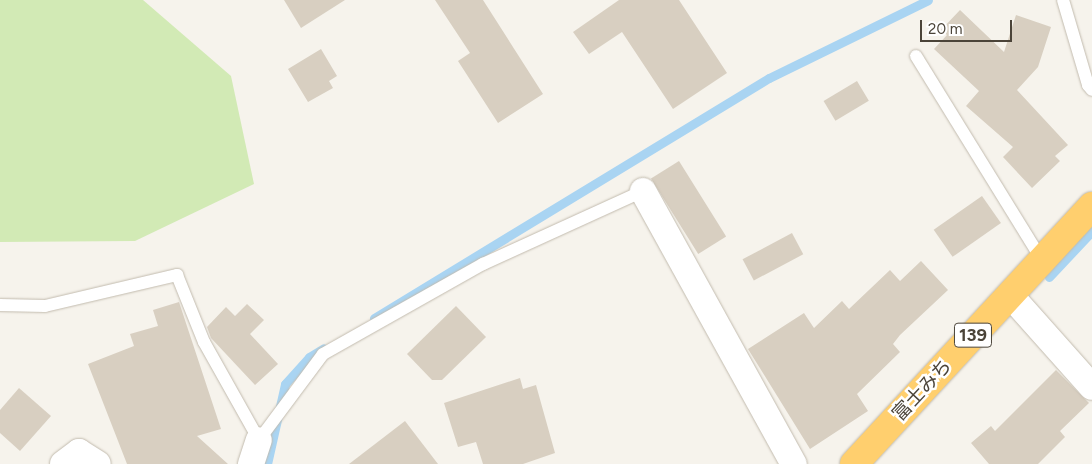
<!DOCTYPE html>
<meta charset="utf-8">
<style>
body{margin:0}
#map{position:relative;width:1092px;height:464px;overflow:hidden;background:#f6f3ec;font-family:Figtree,"Noto Sans JP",sans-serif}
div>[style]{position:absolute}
.green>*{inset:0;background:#d2eab5}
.stream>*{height:9px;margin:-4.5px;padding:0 4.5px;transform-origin:4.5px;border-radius:4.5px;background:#a9d4f2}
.building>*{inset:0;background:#d8cfc1;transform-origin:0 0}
.roads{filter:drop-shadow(0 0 1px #c2bbae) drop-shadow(0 0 1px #c2bbae)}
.lane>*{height:12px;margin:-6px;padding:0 6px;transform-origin:6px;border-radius:6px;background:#fff}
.street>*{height:26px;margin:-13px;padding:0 13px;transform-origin:13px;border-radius:13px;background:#fff}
.highway>*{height:28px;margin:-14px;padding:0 14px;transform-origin:14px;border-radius:14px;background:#ffcf6e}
span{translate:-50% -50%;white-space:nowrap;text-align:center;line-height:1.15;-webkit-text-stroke:5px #fff;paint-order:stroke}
.shield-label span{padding:1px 4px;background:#fff;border:1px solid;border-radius:4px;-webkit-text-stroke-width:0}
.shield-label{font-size:18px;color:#4b4439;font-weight:700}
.street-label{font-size:19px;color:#4b4439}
.scale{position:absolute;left:920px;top:20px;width:92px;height:22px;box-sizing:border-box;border:2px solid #4b4439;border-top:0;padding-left:6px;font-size:15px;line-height:18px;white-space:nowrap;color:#4b4439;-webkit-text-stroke:4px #fff;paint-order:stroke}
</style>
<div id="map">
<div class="green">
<div style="clip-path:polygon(0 0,143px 0,231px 76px,254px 184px,135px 241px,0 242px)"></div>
</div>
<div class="stream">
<div style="left:1049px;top:277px;width:63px;rotate:-46.9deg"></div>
<div style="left:374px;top:318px;width:462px;rotate:-31.3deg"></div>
<div style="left:769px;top:78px;width:177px;rotate:-26.1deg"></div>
<div style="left:267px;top:464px;width:82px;rotate:-77.3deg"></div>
<div style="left:285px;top:384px;width:36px;rotate:-48deg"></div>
<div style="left:309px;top:357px;width:17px;rotate:-31deg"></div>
</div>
<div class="building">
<div style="clip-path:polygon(284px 0,345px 0,301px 28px)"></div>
<div style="clip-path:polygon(435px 0,483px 0,543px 94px,498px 123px,458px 61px,470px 53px)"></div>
<div style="clip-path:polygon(619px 0,679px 0,727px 73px,673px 109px,622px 32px,589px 54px,573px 32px)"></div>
<div style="clip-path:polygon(960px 10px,1004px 52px,1016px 15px,1051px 27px,1038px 67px,1017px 90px,1068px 145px,1055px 156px,1060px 161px,1032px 188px,1003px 157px,1013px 147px,966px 106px,979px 91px,934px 49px,947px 35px,941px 30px)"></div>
<div style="clip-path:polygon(321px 49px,337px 76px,329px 81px,333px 88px,308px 102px,288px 69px)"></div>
<div style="left:857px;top:81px;width:23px;height:39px;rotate:59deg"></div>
<div style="left:679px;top:161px;width:89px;height:33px;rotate:58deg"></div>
<div style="left:982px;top:196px;width:33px;height:59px;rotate:55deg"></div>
<div style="left:792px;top:233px;width:24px;height:56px;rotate:62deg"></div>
<div style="clip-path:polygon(921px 261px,948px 290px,900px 335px,893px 344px,900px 352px,857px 394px,868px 411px,810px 449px,748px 349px,804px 313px,814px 328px,842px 301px,849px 309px,890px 270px,900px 281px)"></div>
<div style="clip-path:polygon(179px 302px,221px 429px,197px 436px,228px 464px,127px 464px,88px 364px,134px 346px,130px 334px,158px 326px,153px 310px)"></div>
<div style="clip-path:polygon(247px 304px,264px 320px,250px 334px,278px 364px,255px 385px,211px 338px,207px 327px,226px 307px,235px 316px)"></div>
<div style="clip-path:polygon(456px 306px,486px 337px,442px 380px,432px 380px,407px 354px)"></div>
<div style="clip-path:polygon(1056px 370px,1089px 403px,1060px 431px,1065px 437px,1038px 464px,989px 464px,971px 443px,991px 426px,995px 431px)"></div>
<div style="clip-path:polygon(520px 378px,523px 389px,536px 385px,555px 453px,523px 464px,483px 464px,476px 442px,458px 447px,444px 403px)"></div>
<div style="clip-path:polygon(19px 388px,51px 416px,20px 451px,0 433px,0 410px)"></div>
<div style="clip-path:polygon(405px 421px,438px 464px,349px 464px)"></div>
</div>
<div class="roads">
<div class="lane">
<div style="left:1063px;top:0;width:89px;rotate:73.6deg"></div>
<div style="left:1088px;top:85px;width:6px;rotate:51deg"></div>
<div style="left:916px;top:56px;width:240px;rotate:58.3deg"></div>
<div style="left:0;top:305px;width:45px;rotate:1.3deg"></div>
<div style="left:45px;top:306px;width:136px;rotate:-13.2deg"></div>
<div style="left:177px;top:275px;width:72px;rotate:68.1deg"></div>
<div style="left:204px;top:342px;width:112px;rotate:60.7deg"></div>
<div style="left:259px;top:440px;width:107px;rotate:-53.3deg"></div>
<div style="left:323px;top:354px;width:184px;rotate:-29.4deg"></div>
<div style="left:483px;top:264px;width:176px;rotate:-24.5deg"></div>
</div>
<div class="street">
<div style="left:643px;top:191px;width:312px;rotate:61.1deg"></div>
<div style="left:1010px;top:295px;width:123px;rotate:48.3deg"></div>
<div style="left:63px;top:464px;width:20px;rotate:-37deg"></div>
<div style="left:79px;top:452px;width:22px;rotate:32deg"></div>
<div style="left:251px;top:464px;width:25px;rotate:-72deg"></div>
</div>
<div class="highway">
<div style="left:854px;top:464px;width:351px;rotate:-47.3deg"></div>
</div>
</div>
<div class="shield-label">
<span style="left:973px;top:335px">139</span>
</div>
<div class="street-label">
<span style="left:922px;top:390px;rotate:-47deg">富士みち</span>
</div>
<div class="scale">20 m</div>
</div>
